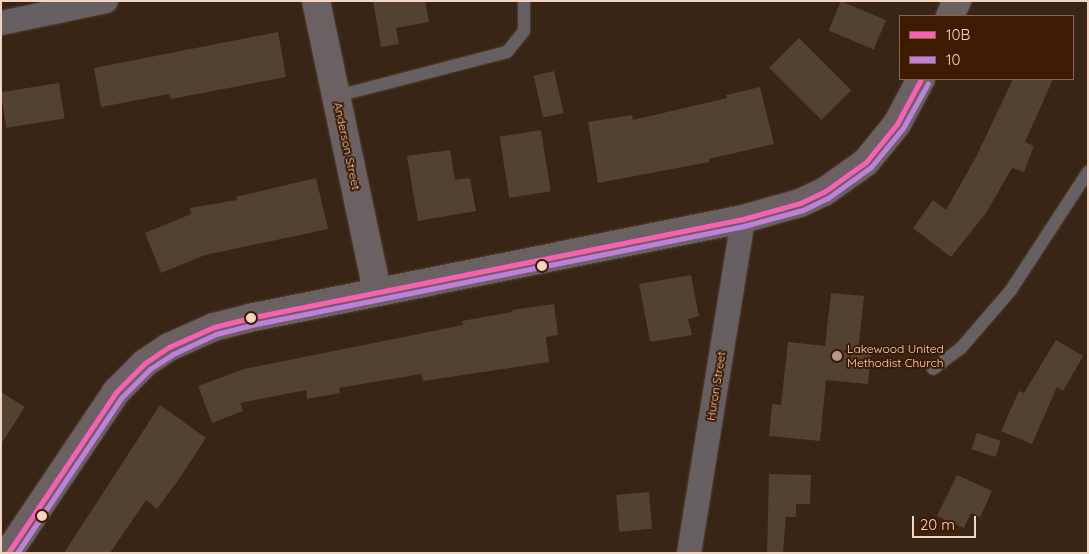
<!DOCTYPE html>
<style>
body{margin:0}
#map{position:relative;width:1089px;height:554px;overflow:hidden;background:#392516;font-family:Quicksand,sans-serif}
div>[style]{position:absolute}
.building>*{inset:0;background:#534230;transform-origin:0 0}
.roads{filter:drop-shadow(0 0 1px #544234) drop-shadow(0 0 1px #544234)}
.lane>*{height:12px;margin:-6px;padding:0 6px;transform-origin:6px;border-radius:6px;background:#676062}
.street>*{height:24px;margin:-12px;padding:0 12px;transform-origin:12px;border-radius:12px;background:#676062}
.secondary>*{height:28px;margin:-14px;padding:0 14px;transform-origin:14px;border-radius:14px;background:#6b6162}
.bus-1>*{height:5px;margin:-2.5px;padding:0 2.5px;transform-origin:2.5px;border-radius:2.5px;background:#f860b3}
.bus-2>*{height:5px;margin:-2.5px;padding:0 2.5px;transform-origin:2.5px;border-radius:2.5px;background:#c07fdc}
.dots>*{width:14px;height:14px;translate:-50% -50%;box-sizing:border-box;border:2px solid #3d1a00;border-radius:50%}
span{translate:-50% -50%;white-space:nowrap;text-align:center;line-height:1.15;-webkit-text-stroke:4px #3d1a00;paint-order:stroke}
.street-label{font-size:12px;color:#f3d5c2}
.poi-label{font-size:12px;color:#f3d5c2}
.left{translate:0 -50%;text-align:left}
.frame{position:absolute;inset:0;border:2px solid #f3d5c2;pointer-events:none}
.legend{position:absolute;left:899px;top:15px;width:175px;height:65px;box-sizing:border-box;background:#3d1a00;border:1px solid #86654e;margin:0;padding:6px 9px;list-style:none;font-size:15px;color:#f3d5c2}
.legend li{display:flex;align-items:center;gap:10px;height:25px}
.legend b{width:25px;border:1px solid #86654e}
.scale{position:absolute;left:912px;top:516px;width:64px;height:22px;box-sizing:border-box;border:2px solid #f3d5c2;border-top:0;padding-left:6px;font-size:15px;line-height:18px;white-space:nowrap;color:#f3d5c2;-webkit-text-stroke:4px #3d1a00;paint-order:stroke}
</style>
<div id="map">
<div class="building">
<div style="clip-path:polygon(373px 1px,425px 1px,429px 22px,396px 28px,399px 44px,381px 47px)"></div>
<div style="left:841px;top:1px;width:49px;height:32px;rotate:23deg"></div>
<div style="clip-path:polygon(278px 32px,286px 77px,171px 99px,169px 94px,101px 107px,94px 68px)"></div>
<div style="left:799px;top:38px;width:74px;height:42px;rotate:45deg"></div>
<div style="left:554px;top:71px;width:43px;height:21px;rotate:77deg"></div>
<div style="clip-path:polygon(1013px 79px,1053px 79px,1025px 142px,1034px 146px,1024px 172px,1012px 168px,986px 213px,951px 257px,913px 228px,933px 200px,946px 210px,976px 157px)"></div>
<div style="left:59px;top:83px;width:36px;height:59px;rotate:81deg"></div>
<div style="clip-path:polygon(760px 87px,774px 144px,709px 159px,709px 162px,598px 183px,588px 122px,632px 115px,633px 120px,727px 98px,726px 95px)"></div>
<div style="left:541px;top:130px;width:62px;height:42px;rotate:81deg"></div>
<div style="clip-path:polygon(450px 150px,455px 180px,470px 178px,476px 211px,418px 221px,407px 156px)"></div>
<div style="clip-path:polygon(316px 178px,328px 229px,205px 255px,161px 273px,145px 233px,191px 214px,190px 208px,237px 200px,236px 197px)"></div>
<div style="clip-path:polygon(691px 275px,699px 316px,688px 319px,692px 335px,650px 342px,639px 284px)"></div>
<div style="clip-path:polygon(831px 293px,864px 296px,858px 352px,871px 354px,868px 384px,826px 380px,820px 441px,769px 436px,772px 404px,781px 405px,788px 342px,825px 346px)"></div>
<div style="clip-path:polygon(554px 304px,558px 335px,546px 337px,549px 362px,423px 381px,421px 374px,339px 388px,340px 393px,307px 399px,306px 390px,240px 403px,243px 411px,212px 423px,198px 386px,244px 369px,463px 325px,462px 321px,512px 312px,512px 310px)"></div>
<div style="clip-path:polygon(1056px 340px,1083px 356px,1063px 391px,1057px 387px,1032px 444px,1001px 431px,1019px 391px,1024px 393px)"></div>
<div style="clip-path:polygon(1px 392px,25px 407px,1px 444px)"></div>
<div style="clip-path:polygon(160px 405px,206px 438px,179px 479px,157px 509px,146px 500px,110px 553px,64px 553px)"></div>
<div style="left:977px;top:433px;width:25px;height:17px;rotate:18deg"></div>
<div style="clip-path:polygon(769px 474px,811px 475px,810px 504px,796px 504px,796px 517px,786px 517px,783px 553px,767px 553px)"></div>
<div style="clip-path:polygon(957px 475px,992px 491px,980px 517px,971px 513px,964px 528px,937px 516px)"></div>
<div style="left:649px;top:492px;width:37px;height:33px;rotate:85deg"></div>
</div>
<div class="roads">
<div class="lane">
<div style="left:337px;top:96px;width:176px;rotate:-14.5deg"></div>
<div style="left:507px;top:52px;width:27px;rotate:-51deg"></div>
<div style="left:524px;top:31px;width:30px;rotate:-90deg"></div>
<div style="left:933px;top:369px;width:35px;rotate:-37deg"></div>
<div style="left:961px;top:348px;width:77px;rotate:-49.2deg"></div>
<div style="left:1011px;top:290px;width:141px;rotate:-56.9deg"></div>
</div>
<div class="street">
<div style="left:1px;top:23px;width:107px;rotate:-11.8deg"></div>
<div style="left:689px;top:553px;width:338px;rotate:-80.8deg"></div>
</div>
<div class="secondary">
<div style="left:316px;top:1px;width:296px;rotate:78.1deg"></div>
<div style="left:950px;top:16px;width:17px;rotate:-65deg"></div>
<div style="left:8px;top:553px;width:194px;rotate:-56.1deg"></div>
<div style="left:116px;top:392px;width:41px;rotate:-45deg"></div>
<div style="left:145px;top:363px;width:29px;rotate:-34deg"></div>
<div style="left:169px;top:347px;width:49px;rotate:-24deg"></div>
<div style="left:214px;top:327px;width:36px;rotate:-14deg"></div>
<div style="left:249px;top:318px;width:504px;rotate:-11.33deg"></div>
<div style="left:743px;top:219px;width:59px;rotate:-15.7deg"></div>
<div style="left:800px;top:203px;width:26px;rotate:-25deg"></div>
<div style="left:824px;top:192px;width:52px;rotate:-35.5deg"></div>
<div style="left:866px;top:162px;width:49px;rotate:-50.8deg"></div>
<div style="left:897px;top:124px;width:51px;rotate:-61.9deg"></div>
</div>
</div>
<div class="bus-1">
<div style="left:8px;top:553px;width:194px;rotate:-56.1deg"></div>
<div style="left:116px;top:392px;width:41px;rotate:-45deg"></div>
<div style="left:145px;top:363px;width:29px;rotate:-34deg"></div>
<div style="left:169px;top:347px;width:49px;rotate:-24deg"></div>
<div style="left:214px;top:327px;width:36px;rotate:-14deg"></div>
<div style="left:249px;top:318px;width:504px;rotate:-11.33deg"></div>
<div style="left:743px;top:219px;width:59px;rotate:-15.7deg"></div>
<div style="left:800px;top:203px;width:26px;rotate:-25deg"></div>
<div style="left:824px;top:192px;width:52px;rotate:-35.5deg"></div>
<div style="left:866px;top:162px;width:49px;rotate:-50.8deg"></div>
<div style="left:897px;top:124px;width:51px;rotate:-61.9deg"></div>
</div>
<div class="bus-2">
<div style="left:17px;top:553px;width:188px;rotate:-56.1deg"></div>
<div style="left:122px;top:397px;width:40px;rotate:-45deg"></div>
<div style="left:150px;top:369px;width:27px;rotate:-33deg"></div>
<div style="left:173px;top:354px;width:47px;rotate:-24.9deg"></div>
<div style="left:216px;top:334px;width:36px;rotate:-14deg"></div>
<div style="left:251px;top:325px;width:503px;rotate:-11.35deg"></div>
<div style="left:744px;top:226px;width:61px;rotate:-15.2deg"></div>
<div style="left:803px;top:210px;width:28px;rotate:-26deg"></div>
<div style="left:828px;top:198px;width:53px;rotate:-35.8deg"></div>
<div style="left:871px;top:167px;width:50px;rotate:-50.6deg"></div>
<div style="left:903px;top:128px;width:51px;rotate:-60.9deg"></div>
</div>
<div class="dots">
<div style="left:542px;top:266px;background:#f3d5c2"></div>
<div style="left:251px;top:318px;background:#f3d5c2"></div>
<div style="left:837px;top:356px;background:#b29786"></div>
<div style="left:42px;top:516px;background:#f3d5c2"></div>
</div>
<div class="street-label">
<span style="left:347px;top:146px;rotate:78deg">Anderson Street</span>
<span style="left:716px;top:386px;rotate:-81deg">Huron Street</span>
</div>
<div class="poi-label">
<span class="left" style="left:847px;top:356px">Lakewood United<br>Methodist Church</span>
</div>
<div class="frame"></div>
<ul class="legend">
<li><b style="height:6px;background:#f860b3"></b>10B</li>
<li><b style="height:6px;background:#c07fdc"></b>10</li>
</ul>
<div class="scale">20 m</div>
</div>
